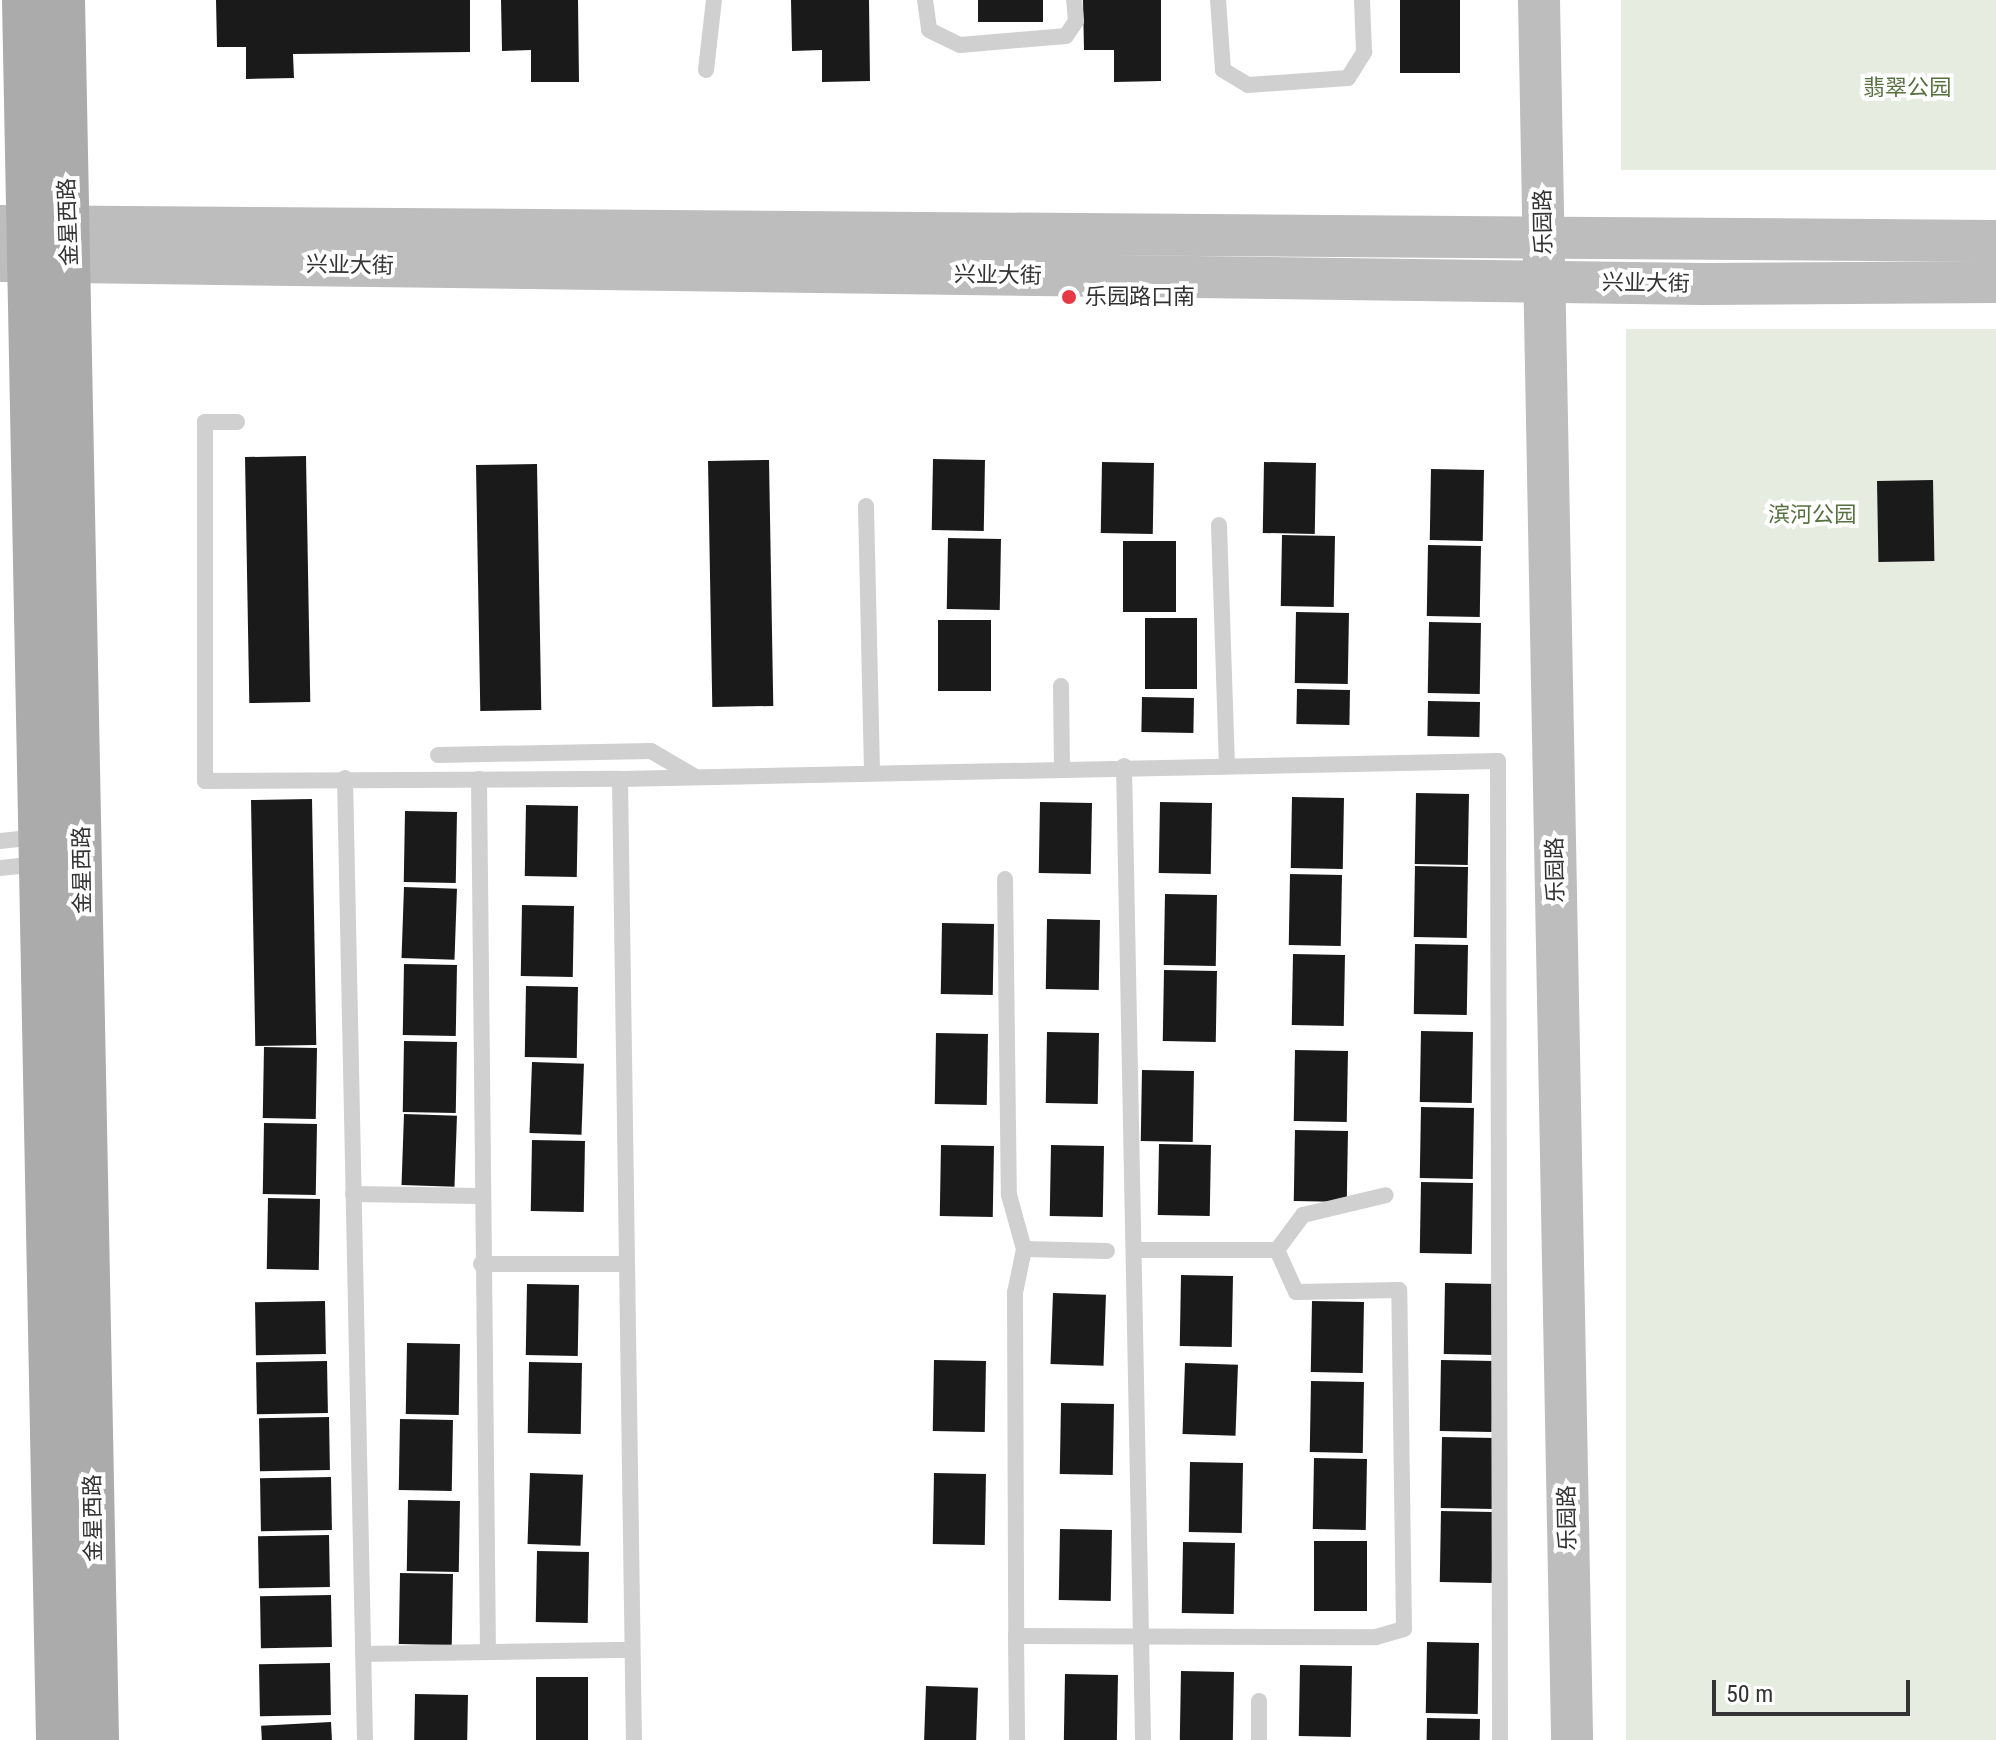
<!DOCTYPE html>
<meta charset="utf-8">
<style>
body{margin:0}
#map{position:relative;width:1996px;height:1740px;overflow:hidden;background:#fff;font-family:"Roboto Condensed","Noto Sans SC",sans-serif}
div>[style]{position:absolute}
.green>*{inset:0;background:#e6ecdf;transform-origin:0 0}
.building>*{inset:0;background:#1a1a1a;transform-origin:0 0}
.lane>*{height:16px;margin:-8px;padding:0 8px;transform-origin:8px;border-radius:8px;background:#d0d0d0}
.secondary>*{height:42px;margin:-21px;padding:0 21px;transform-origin:21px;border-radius:21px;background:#bdbdbd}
.primary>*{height:44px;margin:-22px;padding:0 22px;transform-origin:22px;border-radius:22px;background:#ababab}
.dots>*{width:22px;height:22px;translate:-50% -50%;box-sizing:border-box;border:4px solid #fff;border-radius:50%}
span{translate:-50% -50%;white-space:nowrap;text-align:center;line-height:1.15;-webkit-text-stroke:8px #fff;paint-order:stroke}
.park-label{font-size:22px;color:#56703f}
.street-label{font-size:22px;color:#333}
.poi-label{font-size:22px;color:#333}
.left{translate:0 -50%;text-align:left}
.scale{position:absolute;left:1712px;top:1680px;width:198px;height:36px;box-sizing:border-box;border:4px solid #333;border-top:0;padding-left:10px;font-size:24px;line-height:28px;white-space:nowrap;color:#333;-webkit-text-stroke:6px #fff;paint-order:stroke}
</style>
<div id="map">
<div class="green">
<div style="left:1621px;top:0;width:375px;height:170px"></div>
<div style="left:1996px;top:329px;width:1411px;height:370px;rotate:90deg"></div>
</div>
<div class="building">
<div style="clip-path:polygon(216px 0,470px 0,470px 52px,293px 54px,294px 78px,246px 79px,246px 47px,217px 47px)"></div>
<div style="clip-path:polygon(501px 0,578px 0,579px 82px,531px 82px,531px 50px,502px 51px)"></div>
<div style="clip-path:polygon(791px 0,869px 0,870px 81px,822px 82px,822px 50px,792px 51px)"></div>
<div style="left:978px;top:0;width:65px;height:22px"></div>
<div style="clip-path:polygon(1083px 0,1161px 0,1161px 81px,1114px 82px,1114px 50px,1084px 50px)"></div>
<div style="left:1400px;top:0;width:60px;height:73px"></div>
<div style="left:306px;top:456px;width:246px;height:61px;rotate:89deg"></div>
<div style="left:933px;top:459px;width:52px;height:71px;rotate:1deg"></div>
<div style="left:769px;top:460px;width:246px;height:61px;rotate:89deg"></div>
<div style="left:1102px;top:462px;width:52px;height:71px;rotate:1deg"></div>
<div style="left:1264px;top:462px;width:52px;height:71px;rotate:1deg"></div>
<div style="left:537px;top:464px;width:246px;height:61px;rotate:89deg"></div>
<div style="left:1431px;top:469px;width:53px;height:71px;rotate:1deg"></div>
<div style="left:1933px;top:480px;width:81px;height:56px;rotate:89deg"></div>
<div style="left:1282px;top:535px;width:53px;height:71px;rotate:1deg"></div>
<div style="left:948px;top:538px;width:53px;height:71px;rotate:1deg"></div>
<div style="left:1123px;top:541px;width:53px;height:71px"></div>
<div style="left:1428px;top:545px;width:53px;height:71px;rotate:1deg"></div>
<div style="left:1296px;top:612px;width:53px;height:71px;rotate:1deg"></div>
<div style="left:1145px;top:618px;width:52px;height:71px"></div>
<div style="left:938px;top:620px;width:53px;height:71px"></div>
<div style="left:1429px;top:622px;width:52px;height:71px;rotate:1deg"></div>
<div style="left:1297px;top:689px;width:53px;height:35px;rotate:1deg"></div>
<div style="left:1142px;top:697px;width:52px;height:35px;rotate:1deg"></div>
<div style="left:1428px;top:701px;width:52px;height:35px;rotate:1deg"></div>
<div style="left:1416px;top:793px;width:53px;height:71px;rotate:1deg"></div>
<div style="left:1292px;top:797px;width:52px;height:71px;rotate:1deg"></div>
<div style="left:312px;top:799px;width:246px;height:61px;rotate:89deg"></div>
<div style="left:1040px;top:802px;width:52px;height:71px;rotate:1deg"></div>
<div style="left:1160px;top:802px;width:52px;height:71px;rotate:1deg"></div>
<div style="left:526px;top:805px;width:52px;height:71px;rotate:1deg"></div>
<div style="left:405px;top:811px;width:52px;height:71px;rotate:1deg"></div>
<div style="left:1415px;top:866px;width:53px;height:71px;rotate:1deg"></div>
<div style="left:1290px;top:874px;width:52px;height:71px;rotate:1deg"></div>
<div style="left:404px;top:887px;width:53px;height:71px;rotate:2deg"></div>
<div style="left:1165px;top:894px;width:52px;height:71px;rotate:1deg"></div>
<div style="left:522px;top:905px;width:52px;height:71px;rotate:1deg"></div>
<div style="left:1047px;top:919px;width:53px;height:70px;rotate:1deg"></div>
<div style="left:942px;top:923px;width:52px;height:71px;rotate:1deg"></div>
<div style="left:1415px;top:944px;width:53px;height:70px;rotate:1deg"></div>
<div style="left:1293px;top:954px;width:52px;height:71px;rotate:1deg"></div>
<div style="left:404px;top:964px;width:53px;height:71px;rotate:1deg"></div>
<div style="left:1164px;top:970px;width:53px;height:71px;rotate:1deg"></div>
<div style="left:526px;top:986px;width:52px;height:71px;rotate:1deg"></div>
<div style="left:1421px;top:1031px;width:52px;height:71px;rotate:1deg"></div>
<div style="left:1047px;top:1032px;width:52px;height:71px;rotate:1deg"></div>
<div style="left:936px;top:1033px;width:52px;height:71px;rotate:1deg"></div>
<div style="left:404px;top:1041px;width:53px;height:71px;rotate:1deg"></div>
<div style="left:264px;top:1047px;width:53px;height:71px;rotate:1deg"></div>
<div style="left:1295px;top:1050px;width:53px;height:71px;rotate:1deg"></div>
<div style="left:532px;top:1062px;width:52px;height:71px;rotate:2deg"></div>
<div style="left:1142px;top:1070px;width:52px;height:71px;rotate:1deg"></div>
<div style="left:1421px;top:1107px;width:53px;height:71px;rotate:1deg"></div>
<div style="left:404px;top:1114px;width:53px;height:71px;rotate:2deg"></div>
<div style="left:264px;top:1123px;width:53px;height:71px;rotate:1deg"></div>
<div style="left:1295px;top:1130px;width:53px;height:71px;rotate:1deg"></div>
<div style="left:532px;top:1140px;width:53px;height:71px;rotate:1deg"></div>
<div style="left:1159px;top:1144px;width:52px;height:71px;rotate:1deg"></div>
<div style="left:941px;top:1145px;width:53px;height:71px;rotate:1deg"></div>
<div style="left:1051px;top:1145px;width:53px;height:71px;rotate:1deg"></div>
<div style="left:1421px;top:1182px;width:52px;height:71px;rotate:1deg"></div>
<div style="left:268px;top:1198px;width:52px;height:71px;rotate:1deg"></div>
<div style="left:1181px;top:1275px;width:52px;height:71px;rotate:1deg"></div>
<div style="left:1445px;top:1283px;width:52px;height:71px;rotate:1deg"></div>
<div style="left:527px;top:1284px;width:52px;height:71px;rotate:1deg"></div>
<div style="left:1053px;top:1293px;width:53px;height:71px;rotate:2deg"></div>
<div style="left:325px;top:1301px;width:53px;height:70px;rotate:89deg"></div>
<div style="left:1312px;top:1301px;width:52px;height:71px;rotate:1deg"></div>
<div style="left:407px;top:1343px;width:53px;height:71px;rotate:1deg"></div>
<div style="left:934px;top:1360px;width:52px;height:71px;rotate:1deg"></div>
<div style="left:1441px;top:1360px;width:52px;height:71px;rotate:1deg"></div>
<div style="left:327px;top:1361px;width:52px;height:71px;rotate:89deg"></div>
<div style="left:529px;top:1362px;width:53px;height:71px;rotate:1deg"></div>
<div style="left:1185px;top:1363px;width:53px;height:71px;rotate:2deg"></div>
<div style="left:1311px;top:1381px;width:53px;height:71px;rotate:1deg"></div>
<div style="left:1061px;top:1403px;width:53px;height:71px;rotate:1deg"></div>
<div style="left:329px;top:1417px;width:53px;height:70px;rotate:89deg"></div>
<div style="left:400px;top:1419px;width:53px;height:71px;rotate:1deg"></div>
<div style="left:1442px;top:1437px;width:53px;height:71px;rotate:1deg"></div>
<div style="left:1314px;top:1458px;width:53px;height:71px;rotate:1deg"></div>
<div style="left:1190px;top:1462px;width:53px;height:70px;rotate:1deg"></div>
<div style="left:530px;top:1473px;width:53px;height:71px;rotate:2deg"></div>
<div style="left:934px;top:1473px;width:52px;height:71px;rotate:1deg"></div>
<div style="left:331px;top:1477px;width:53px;height:71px;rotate:89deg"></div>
<div style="left:408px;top:1500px;width:52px;height:71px;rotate:1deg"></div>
<div style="left:1441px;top:1511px;width:52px;height:71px;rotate:1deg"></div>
<div style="left:1060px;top:1529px;width:52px;height:71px;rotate:1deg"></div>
<div style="left:329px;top:1535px;width:52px;height:71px;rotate:89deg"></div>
<div style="left:1314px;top:1541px;width:53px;height:70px"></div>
<div style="left:1183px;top:1542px;width:52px;height:71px;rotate:1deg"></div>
<div style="left:537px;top:1551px;width:52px;height:71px;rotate:1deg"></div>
<div style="left:400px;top:1573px;width:53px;height:71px;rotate:1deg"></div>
<div style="left:331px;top:1595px;width:52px;height:71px;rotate:89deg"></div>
<div style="left:1427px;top:1642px;width:52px;height:71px;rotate:1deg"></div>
<div style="left:330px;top:1663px;width:52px;height:71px;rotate:89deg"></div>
<div style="left:1300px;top:1665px;width:52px;height:71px;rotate:1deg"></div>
<div style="left:1181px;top:1671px;width:53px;height:69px;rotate:1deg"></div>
<div style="left:1065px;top:1674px;width:53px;height:66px;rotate:1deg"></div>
<div style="left:536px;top:1677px;width:52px;height:63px"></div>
<div style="left:926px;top:1686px;width:52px;height:54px;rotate:2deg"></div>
<div style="left:415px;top:1694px;width:53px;height:46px;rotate:1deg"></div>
<div style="left:1427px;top:1718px;width:53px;height:22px;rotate:1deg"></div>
<div style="left:331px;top:1722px;width:18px;height:70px;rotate:87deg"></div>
</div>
<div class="lane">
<div style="left:925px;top:0;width:30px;rotate:82deg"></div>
<div style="left:929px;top:30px;width:34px;rotate:26deg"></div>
<div style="left:960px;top:45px;width:106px;rotate:-4.9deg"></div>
<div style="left:1066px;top:36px;width:18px;rotate:-56deg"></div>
<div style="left:1076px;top:21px;width:21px;rotate:-95deg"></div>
<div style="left:1218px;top:0;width:70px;rotate:85.9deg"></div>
<div style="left:1223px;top:70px;width:29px;rotate:31deg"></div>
<div style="left:1248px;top:85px;width:100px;rotate:-4deg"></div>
<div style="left:1348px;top:78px;width:31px;rotate:-58deg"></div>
<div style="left:1364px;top:52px;width:52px;rotate:-92.2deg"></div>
<div style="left:706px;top:70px;width:70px;rotate:-83.5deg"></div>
<div style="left:237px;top:422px;width:32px;rotate:180deg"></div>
<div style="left:205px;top:422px;width:359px;rotate:90deg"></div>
<div style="left:205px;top:781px;width:415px;rotate:-0.3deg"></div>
<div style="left:620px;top:779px;width:961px;rotate:89.17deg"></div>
<div style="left:866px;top:506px;width:266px;rotate:88.7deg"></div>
<div style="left:1219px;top:525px;width:240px;rotate:88.1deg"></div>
<div style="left:1061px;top:686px;width:80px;rotate:89.3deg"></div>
<div style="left:438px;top:755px;width:213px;rotate:-1.1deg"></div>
<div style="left:651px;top:751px;width:50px;rotate:30.2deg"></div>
<div style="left:1124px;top:766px;width:974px;rotate:88.88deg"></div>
<div style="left:345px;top:778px;width:962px;rotate:88.81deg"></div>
<div style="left:479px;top:779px;width:873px;rotate:89.41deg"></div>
<div style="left:620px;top:779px;width:878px;rotate:-1.17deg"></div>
<div style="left:1498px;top:761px;width:979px;rotate:89.88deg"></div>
<div style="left:0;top:841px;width:38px;rotate:-6deg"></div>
<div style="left:0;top:868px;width:38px;rotate:-6deg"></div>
<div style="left:1005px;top:879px;width:316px;rotate:89.3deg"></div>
<div style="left:1009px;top:1195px;width:56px;rotate:74.5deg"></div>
<div style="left:1024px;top:1249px;width:45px;rotate:101.6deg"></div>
<div style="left:1015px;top:1293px;width:343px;rotate:89.8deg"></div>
<div style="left:1016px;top:1636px;width:360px;rotate:0.2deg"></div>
<div style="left:1376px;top:1637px;width:29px;rotate:-16deg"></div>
<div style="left:1404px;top:1629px;width:339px;rotate:-90.8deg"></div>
<div style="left:1399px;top:1290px;width:103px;rotate:178.9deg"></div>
<div style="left:1296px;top:1292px;width:46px;rotate:-114.3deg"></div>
<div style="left:1277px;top:1250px;width:143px;rotate:180deg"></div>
<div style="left:353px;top:1194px;width:127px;rotate:0.9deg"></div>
<div style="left:1024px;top:1249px;width:83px;rotate:1.4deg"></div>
<div style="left:1277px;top:1250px;width:44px;rotate:-53.4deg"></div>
<div style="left:1303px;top:1215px;width:85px;rotate:-13.5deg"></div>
<div style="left:481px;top:1264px;width:146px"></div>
<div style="left:1016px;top:1636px;width:104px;rotate:89.4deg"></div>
<div style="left:363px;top:1654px;width:269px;rotate:-0.9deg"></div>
<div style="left:1259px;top:1701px;width:39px;rotate:90deg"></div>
</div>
<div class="secondary">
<div style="left:1539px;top:0;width:1740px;rotate:88.91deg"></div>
<div style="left:0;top:226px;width:1996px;rotate:0.43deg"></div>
<div style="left:0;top:261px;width:1704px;rotate:0.77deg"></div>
<div style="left:1704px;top:284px;width:292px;rotate:-0.4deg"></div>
</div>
<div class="primary">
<div style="left:24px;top:0;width:1740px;rotate:88.88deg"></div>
<div style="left:63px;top:0;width:1740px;rotate:88.88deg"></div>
</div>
<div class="dots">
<div style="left:1069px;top:297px;background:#e63946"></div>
</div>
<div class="park-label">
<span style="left:1907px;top:88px">翡翠公园</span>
<span style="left:1812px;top:515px">滨河公园</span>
</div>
<div class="street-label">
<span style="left:68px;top:222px;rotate:-92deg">金星西路</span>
<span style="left:1543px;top:222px;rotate:-91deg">乐园路</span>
<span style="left:350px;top:265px;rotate:1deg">兴业大街</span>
<span style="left:998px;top:275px;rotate:1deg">兴业大街</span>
<span style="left:1646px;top:283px;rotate:1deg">兴业大街</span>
<span style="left:82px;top:870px;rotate:-91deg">金星西路</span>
<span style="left:1555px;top:870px;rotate:-91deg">乐园路</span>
<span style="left:93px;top:1518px;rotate:-91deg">金星西路</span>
<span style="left:1567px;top:1518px;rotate:-91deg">乐园路</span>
</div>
<div class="poi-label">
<span class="left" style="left:1085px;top:297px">乐园路口南</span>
</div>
<div class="scale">50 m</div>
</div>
